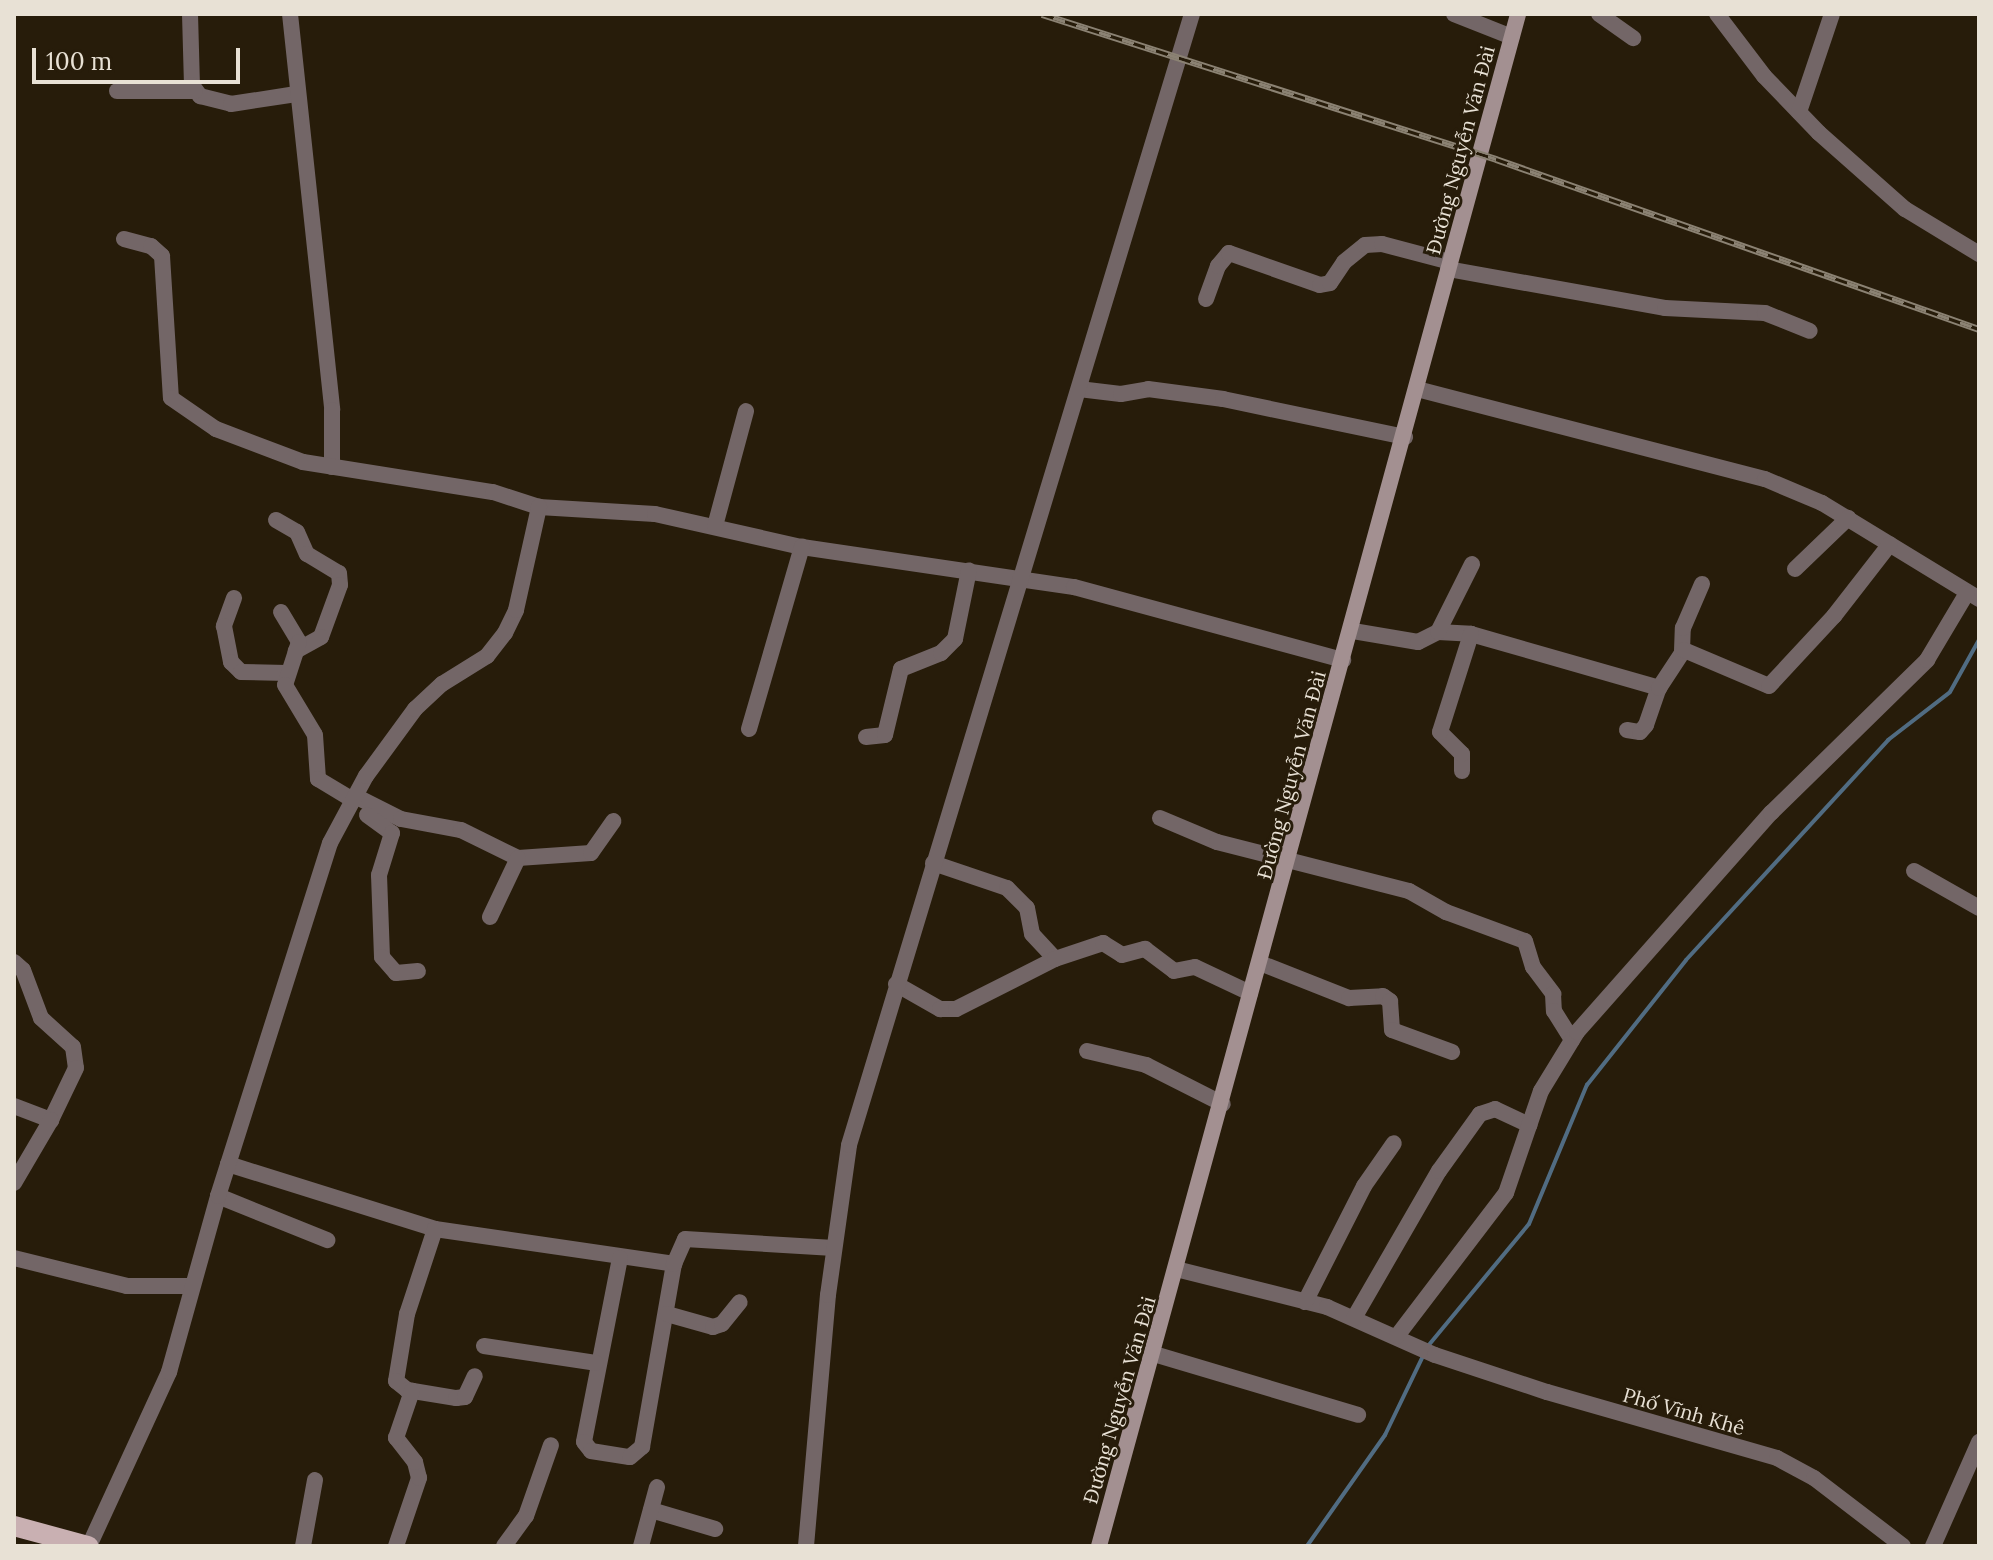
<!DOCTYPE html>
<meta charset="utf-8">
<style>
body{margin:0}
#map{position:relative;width:1993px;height:1560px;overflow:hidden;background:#271c0a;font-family:Lora,serif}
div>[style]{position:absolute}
.stream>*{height:4px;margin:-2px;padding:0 2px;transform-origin:2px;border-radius:2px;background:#516c82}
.street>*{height:16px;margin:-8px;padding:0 8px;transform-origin:8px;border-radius:8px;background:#736667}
.secondary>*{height:16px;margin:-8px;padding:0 8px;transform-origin:8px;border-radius:8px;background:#a39091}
.primary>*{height:20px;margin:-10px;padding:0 10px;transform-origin:10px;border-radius:10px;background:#c9b0b2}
.rail>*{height:7px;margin-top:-3.5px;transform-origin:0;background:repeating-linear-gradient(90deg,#271c0a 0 12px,#8b8273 0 24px);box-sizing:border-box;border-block:2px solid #8b8273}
span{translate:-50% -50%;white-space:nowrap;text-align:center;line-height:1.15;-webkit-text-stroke:6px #271c0a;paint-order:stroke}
.street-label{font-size:20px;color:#e8e1d5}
.frame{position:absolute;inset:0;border:16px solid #e8e1d5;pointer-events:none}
.scale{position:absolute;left:32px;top:48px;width:208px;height:36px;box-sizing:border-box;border:4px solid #e8e1d5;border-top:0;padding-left:10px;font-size:24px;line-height:28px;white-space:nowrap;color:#e8e1d5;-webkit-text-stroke:6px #271c0a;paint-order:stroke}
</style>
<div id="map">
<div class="stream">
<div style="left:1428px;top:1346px;width:158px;rotate:-50.4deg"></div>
<div style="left:1529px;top:1224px;width:151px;rotate:-67.4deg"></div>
<div style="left:1587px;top:1085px;width:159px;rotate:-51.6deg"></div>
<div style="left:1686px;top:960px;width:299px;rotate:-47.4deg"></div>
<div style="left:1888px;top:740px;width:78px;rotate:-37.7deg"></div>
<div style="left:1950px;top:692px;width:60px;rotate:-60.9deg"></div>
<div style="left:1307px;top:1546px;width:136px;rotate:-54.9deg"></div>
<div style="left:1385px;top:1435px;width:90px;rotate:-64.3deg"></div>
</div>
<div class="street">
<div style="left:190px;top:14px;width:71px;rotate:88.4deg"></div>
<div style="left:192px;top:85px;width:14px;rotate:54deg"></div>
<div style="left:200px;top:96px;width:32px;rotate:14deg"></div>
<div style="left:231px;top:104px;width:66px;rotate:-8.7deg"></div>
<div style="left:290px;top:14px;width:398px;rotate:83.9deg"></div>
<div style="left:332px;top:410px;width:57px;rotate:90deg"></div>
<div style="left:1454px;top:14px;width:62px;rotate:21.6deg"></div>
<div style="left:1599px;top:14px;width:42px;rotate:35.2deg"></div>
<div style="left:1717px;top:14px;width:78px;rotate:52.8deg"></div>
<div style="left:1764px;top:76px;width:79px;rotate:46deg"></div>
<div style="left:1819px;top:133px;width:115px;rotate:41.5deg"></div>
<div style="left:1905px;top:209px;width:87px;rotate:31.3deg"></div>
<div style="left:117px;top:91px;width:78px"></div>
<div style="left:1799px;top:112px;width:103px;rotate:-71.4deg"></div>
<div style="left:124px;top:239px;width:28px;rotate:15deg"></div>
<div style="left:151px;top:246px;width:15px;rotate:42deg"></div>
<div style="left:162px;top:256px;width:142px;rotate:86.4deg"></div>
<div style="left:171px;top:398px;width:55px;rotate:34.6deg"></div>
<div style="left:216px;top:429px;width:93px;rotate:20.8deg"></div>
<div style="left:303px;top:462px;width:192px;rotate:9deg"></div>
<div style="left:493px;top:492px;width:48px;rotate:18.1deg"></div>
<div style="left:539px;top:507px;width:116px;rotate:3.5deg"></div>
<div style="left:655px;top:514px;width:151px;rotate:12.7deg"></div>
<div style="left:802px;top:547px;width:275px;rotate:8.4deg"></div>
<div style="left:1074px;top:587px;width:279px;rotate:15.2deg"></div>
<div style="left:1448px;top:269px;width:220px;rotate:10.2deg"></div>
<div style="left:1665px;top:308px;width:100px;rotate:2.9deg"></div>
<div style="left:1765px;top:313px;width:48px;rotate:21.8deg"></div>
<div style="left:1206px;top:299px;width:35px;rotate:-70deg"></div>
<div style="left:1218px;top:266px;width:17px;rotate:-50deg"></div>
<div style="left:1229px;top:253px;width:96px;rotate:19.4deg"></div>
<div style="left:1320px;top:285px;width:10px;rotate:-11deg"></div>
<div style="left:1330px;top:283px;width:25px;rotate:-56deg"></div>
<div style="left:1344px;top:262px;width:27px;rotate:-39deg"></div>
<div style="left:1365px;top:245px;width:17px;rotate:-3deg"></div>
<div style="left:1382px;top:244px;width:70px;rotate:14.8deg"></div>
<div style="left:1079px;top:389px;width:42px;rotate:6.8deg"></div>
<div style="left:1121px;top:394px;width:27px;rotate:-10deg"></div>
<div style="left:1148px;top:389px;width:76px;rotate:7.6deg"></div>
<div style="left:1223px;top:399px;width:186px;rotate:11.8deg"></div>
<div style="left:1417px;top:389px;width:359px;rotate:14.5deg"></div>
<div style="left:1765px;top:479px;width:62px;rotate:22.8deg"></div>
<div style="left:1822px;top:503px;width:184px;rotate:31.4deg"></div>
<div style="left:276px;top:520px;width:24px;rotate:30deg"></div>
<div style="left:297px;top:532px;width:24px;rotate:66deg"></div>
<div style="left:307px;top:554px;width:37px;rotate:31deg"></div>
<div style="left:339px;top:573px;width:12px;rotate:85deg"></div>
<div style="left:340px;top:585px;width:55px;rotate:110.1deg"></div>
<div style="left:321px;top:637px;width:29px;rotate:151deg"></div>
<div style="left:715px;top:526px;width:119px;rotate:-74.9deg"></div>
<div style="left:1795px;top:569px;width:74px;rotate:-43.9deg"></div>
<div style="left:234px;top:598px;width:30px;rotate:110deg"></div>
<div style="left:224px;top:626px;width:37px;rotate:79deg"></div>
<div style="left:231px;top:662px;width:14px;rotate:45deg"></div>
<div style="left:241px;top:672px;width:46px;rotate:1.2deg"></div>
<div style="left:281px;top:612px;width:35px;rotate:59deg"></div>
<div style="left:299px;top:642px;width:45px;rotate:108deg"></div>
<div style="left:285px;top:685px;width:58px;rotate:59deg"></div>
<div style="left:315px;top:735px;width:44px;rotate:86.1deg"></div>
<div style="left:318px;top:779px;width:41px;rotate:31deg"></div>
<div style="left:1353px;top:631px;width:66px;rotate:9.6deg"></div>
<div style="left:1418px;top:642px;width:22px;rotate:-27deg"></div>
<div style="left:1438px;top:632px;width:33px;rotate:3deg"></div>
<div style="left:1471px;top:634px;width:196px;rotate:16deg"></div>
<div style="left:1438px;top:632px;width:76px;rotate:-63.4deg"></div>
<div style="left:1682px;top:651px;width:23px;rotate:-88deg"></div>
<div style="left:1683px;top:628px;width:48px;rotate:-66.6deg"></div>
<div style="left:749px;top:729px;width:190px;rotate:-73.8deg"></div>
<div style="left:1627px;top:730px;width:13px;rotate:9deg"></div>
<div style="left:1640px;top:732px;width:9px;rotate:-49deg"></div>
<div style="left:1646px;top:725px;width:39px;rotate:-71deg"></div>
<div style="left:1659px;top:688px;width:45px;rotate:-56.7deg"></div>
<div style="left:1684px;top:650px;width:92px;rotate:23deg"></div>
<div style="left:1769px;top:686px;width:96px;rotate:-47.1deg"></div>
<div style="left:1834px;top:616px;width:91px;rotate:-52.1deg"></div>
<div style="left:866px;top:737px;width:19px;rotate:-6deg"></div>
<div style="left:885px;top:735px;width:68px;rotate:-76.4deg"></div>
<div style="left:901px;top:669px;width:43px;rotate:-21.8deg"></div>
<div style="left:941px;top:653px;width:20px;rotate:-45deg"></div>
<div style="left:955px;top:639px;width:70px;rotate:-78.5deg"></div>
<div style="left:1462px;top:771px;width:17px;rotate:-90deg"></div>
<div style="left:1462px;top:754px;width:31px;rotate:-135deg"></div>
<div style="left:1440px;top:732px;width:103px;rotate:-72.4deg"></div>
<div style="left:355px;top:796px;width:51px;rotate:26.6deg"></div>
<div style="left:401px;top:819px;width:61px;rotate:10.4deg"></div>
<div style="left:461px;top:830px;width:64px;rotate:26.2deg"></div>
<div style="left:518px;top:858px;width:73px;rotate:-3.9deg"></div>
<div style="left:591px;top:853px;width:39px;rotate:-55deg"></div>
<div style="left:367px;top:815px;width:31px;rotate:36deg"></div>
<div style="left:392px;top:833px;width:44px;rotate:107.2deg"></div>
<div style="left:379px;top:875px;width:82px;rotate:87.9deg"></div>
<div style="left:382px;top:957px;width:21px;rotate:49deg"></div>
<div style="left:396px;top:973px;width:22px;rotate:-5deg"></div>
<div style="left:1160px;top:818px;width:62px;rotate:22.8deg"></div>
<div style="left:1217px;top:842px;width:198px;rotate:14.3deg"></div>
<div style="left:1409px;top:891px;width:43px;rotate:29.6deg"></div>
<div style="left:1446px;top:912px;width:84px;rotate:20.2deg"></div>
<div style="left:1525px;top:941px;width:27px;rotate:73deg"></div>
<div style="left:1533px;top:967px;width:34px;rotate:53deg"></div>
<div style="left:1553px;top:994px;width:17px;rotate:87deg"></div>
<div style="left:1554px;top:1011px;width:34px;rotate:58deg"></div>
<div style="left:933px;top:863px;width:78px;rotate:18.7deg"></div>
<div style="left:1007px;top:888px;width:28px;rotate:45deg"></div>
<div style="left:1027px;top:908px;width:26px;rotate:79deg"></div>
<div style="left:1032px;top:934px;width:34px;rotate:47deg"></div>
<div style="left:1914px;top:871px;width:75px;rotate:29.6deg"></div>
<div style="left:490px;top:917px;width:65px;rotate:-64.6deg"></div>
<div style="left:14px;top:962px;width:12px;rotate:42deg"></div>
<div style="left:23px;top:970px;width:51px;rotate:69.4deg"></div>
<div style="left:41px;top:1018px;width:43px;rotate:42.2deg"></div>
<div style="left:73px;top:1047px;width:21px;rotate:82deg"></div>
<div style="left:76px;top:1068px;width:58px;rotate:115.7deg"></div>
<div style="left:1260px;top:963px;width:96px;rotate:21.5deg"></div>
<div style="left:1349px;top:998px;width:34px;rotate:-3deg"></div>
<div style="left:1383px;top:996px;width:9px;rotate:36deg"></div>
<div style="left:1390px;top:1001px;width:29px;rotate:86deg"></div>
<div style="left:1392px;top:1030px;width:64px;rotate:20.1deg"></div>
<div style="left:896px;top:984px;width:51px;rotate:29.6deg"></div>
<div style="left:940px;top:1009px;width:16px"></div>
<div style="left:956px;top:1009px;width:111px;rotate:-26.8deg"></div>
<div style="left:1055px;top:959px;width:51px;rotate:-18.4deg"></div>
<div style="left:1103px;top:943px;width:22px;rotate:32deg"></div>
<div style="left:1122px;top:955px;width:24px;rotate:-15deg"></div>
<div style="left:1145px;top:949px;width:36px;rotate:37deg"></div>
<div style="left:1174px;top:971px;width:21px;rotate:-11deg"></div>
<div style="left:1195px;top:967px;width:61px;rotate:25.3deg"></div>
<div style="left:1087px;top:1051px;width:61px;rotate:13.3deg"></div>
<div style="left:1146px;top:1065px;width:86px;rotate:26.9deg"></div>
<div style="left:14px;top:1106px;width:40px;rotate:21deg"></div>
<div style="left:51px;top:1120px;width:73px;rotate:120.4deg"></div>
<div style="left:228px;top:1164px;width:217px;rotate:17.4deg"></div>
<div style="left:435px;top:1229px;width:242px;rotate:8.3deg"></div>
<div style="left:218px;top:1196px;width:118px;rotate:22deg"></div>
<div style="left:435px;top:1229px;width:89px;rotate:108.2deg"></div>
<div style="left:407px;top:1314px;width:68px;rotate:99.3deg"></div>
<div style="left:396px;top:1381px;width:14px;rotate:39deg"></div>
<div style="left:407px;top:1390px;width:50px;rotate:9.3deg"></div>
<div style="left:456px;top:1398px;width:9px;rotate:-6deg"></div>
<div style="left:465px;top:1397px;width:23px;rotate:-65deg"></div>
<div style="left:14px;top:1258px;width:116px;rotate:13.9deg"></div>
<div style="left:127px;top:1286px;width:65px"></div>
<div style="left:620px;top:1258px;width:187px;rotate:101.1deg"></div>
<div style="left:584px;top:1442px;width:11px;rotate:52deg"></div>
<div style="left:591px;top:1451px;width:39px;rotate:9deg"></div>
<div style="left:630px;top:1457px;width:16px;rotate:-40deg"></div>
<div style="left:642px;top:1447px;width:186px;rotate:-80.1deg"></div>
<div style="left:674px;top:1264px;width:27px;rotate:-66deg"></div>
<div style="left:685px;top:1239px;width:149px;rotate:3.5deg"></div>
<div style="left:1176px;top:1269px;width:156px;rotate:14.1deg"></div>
<div style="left:1327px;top:1307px;width:118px;rotate:24deg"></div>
<div style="left:1435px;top:1355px;width:118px;rotate:18.3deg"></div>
<div style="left:1547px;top:1392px;width:239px;rotate:16deg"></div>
<div style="left:1777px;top:1458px;width:42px;rotate:28.4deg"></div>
<div style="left:1814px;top:1478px;width:112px;rotate:37.4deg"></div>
<div style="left:1305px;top:1302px;width:130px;rotate:-63deg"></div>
<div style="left:1364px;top:1186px;width:52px;rotate:-55.1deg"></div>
<div style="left:667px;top:1314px;width:48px;rotate:15.8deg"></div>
<div style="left:713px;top:1327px;width:9px;rotate:-18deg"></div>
<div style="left:722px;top:1324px;width:28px;rotate:-51deg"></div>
<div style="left:1354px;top:1318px;width:170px;rotate:-60deg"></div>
<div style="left:1439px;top:1171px;width:70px;rotate:-54.3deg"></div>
<div style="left:1480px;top:1114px;width:16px;rotate:-18deg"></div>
<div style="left:1495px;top:1109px;width:38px;rotate:25deg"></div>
<div style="left:1397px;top:1336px;width:180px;rotate:-52.7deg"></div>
<div style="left:1506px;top:1193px;width:108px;rotate:-71.1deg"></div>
<div style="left:1541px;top:1091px;width:69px;rotate:-58.6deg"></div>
<div style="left:1577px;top:1032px;width:293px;rotate:-48.5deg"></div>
<div style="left:1771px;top:813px;width:219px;rotate:-44.4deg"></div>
<div style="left:1927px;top:660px;width:78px;rotate:-59.2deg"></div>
<div style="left:484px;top:1346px;width:113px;rotate:8.6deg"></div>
<div style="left:1154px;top:1354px;width:213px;rotate:16.6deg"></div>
<div style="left:651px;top:1510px;width:67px;rotate:16.5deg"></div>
<div style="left:89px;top:1546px;width:192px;rotate:-65.3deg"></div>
<div style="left:169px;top:1372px;width:183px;rotate:-74.4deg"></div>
<div style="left:218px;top:1196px;width:370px;rotate:-72.4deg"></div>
<div style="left:330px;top:843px;width:76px;rotate:-61.8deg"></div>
<div style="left:366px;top:776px;width:83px;rotate:-53.8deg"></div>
<div style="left:415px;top:709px;width:37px;rotate:-43deg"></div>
<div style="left:442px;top:684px;width:53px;rotate:-31.9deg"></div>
<div style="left:487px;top:656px;width:29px;rotate:-52deg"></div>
<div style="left:505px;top:633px;width:25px;rotate:-64deg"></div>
<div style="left:516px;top:610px;width:106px;rotate:-77.4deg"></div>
<div style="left:303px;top:1546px;width:67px;rotate:-79.7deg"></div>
<div style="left:396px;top:1546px;width:72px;rotate:-71.3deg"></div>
<div style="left:419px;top:1478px;width:16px;rotate:-104deg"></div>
<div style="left:415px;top:1462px;width:31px;rotate:-128deg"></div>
<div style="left:396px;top:1438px;width:50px;rotate:-71.2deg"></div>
<div style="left:504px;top:1546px;width:37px;rotate:-54deg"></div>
<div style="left:526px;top:1516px;width:75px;rotate:-70.6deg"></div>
<div style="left:641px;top:1546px;width:61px;rotate:-74.8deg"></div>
<div style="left:806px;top:1546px;width:252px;rotate:-85deg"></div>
<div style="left:828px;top:1295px;width:151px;rotate:-82deg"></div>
<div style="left:849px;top:1145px;width:1182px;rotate:-73.13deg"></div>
<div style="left:1933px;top:1546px;width:114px;rotate:-66.1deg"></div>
</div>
<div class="secondary">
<div style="left:1099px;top:1546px;width:1588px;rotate:-74.7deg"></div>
</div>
<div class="primary">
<div style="left:14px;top:1526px;width:77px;rotate:15.1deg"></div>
</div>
<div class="rail">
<div style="left:1042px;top:14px;width:477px;rotate:17.7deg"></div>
<div style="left:1496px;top:159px;width:512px;rotate:19.39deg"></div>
</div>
<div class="street-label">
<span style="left:1460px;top:150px;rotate:-75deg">Đường Nguyễn Văn Đài</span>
<span style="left:1291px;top:775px;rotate:-75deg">Đường Nguyễn Văn Đài</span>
<span style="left:1119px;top:1400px;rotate:-74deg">Đường Nguyễn Văn Đài</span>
<span style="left:1684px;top:1411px;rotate:16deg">Phố Vĩnh Khê</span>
</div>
<div class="frame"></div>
<div class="scale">100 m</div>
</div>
